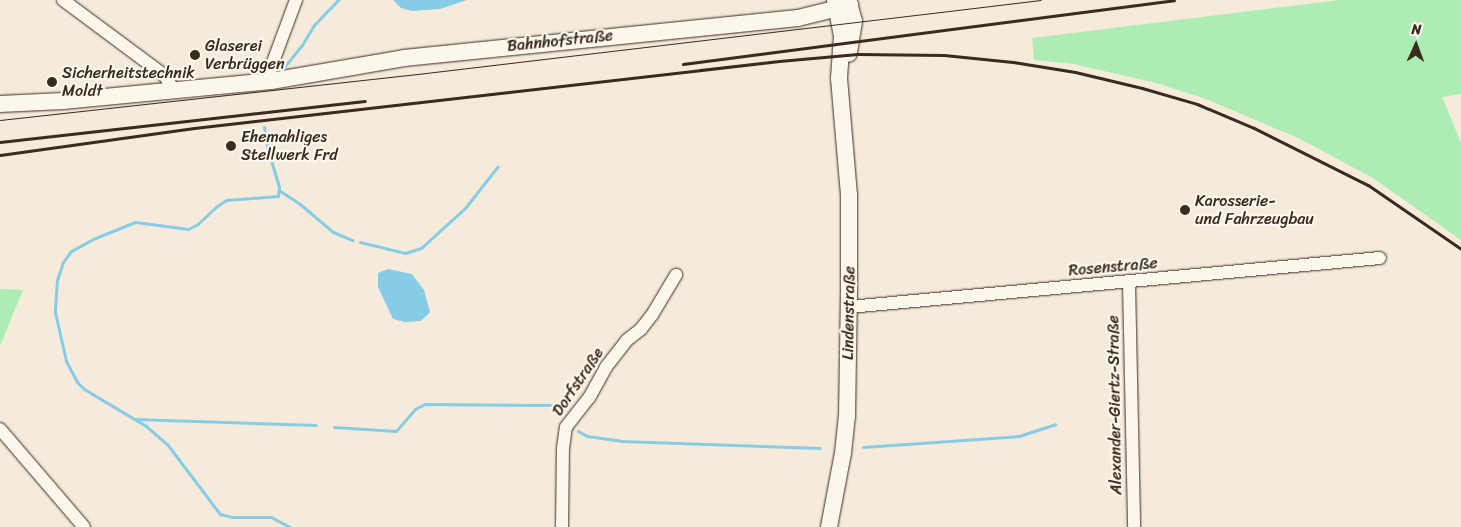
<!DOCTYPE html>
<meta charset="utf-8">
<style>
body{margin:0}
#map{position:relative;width:1461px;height:527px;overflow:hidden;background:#f6ebda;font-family:Sriracha,sans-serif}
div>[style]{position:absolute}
.green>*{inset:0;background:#adedb4}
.water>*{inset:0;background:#86cce7}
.stream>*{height:3px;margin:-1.5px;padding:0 1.5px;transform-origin:1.5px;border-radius:1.5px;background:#86cce7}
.roads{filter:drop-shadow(0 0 1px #3b2a1e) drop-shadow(0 0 1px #3b2a1e)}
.street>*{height:12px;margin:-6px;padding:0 6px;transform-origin:6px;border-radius:6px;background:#fbf7ec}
.secondary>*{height:16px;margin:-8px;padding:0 8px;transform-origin:8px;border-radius:8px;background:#fbf7ec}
.tram>*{height:1px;margin:-0.5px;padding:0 0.5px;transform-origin:0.5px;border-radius:0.5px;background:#3b2a1e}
.rail>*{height:3px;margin:-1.5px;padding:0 1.5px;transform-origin:1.5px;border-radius:1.5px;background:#3b2a1e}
.dots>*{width:14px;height:14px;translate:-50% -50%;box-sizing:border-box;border:2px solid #fbf7ec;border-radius:50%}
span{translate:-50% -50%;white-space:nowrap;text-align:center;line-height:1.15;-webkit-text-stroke:4.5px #fbf7ec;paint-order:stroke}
.street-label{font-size:16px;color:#3b2a1e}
.poi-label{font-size:16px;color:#3b2a1e}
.left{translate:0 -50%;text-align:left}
.north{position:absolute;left:1391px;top:20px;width:50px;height:50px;-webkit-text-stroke:4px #fbf7ec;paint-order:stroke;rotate:2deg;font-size:14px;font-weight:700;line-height:20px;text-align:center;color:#3b2a1e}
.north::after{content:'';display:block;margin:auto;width:18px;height:22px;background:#3b2a1e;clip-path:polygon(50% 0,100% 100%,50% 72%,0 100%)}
</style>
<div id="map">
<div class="green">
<div style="clip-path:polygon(1339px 0,1461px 0,1461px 94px,1442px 97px,1461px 143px,1461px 240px,1373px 178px,1298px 138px,1206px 99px,1156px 83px,1073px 64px,1034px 60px,1032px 38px)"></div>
<div style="clip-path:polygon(0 289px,23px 290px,0 346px)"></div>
</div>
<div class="water">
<div style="clip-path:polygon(393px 0,467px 0,440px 9px,412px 11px,401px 8px)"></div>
<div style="clip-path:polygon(388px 269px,412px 274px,424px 290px,430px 312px,421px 321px,405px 322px,393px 319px,378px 287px,378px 273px)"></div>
</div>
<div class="stream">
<div style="left:285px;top:66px;width:27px;rotate:-51deg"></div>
<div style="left:302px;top:45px;width:23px;rotate:-59deg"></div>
<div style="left:314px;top:25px;width:35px;rotate:-46deg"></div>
<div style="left:264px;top:127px;width:20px;rotate:81deg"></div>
<div style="left:267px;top:147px;width:42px;rotate:73.3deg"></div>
<div style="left:279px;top:187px;width:9px;rotate:96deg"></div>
<div style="left:278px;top:196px;width:52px;rotate:175.6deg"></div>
<div style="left:226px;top:200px;width:11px;rotate:146deg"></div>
<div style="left:217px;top:206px;width:26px;rotate:137deg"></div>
<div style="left:198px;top:224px;width:11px;rotate:153deg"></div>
<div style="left:188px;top:229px;width:53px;rotate:-172.5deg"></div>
<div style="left:135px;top:222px;width:45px;rotate:158deg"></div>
<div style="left:93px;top:239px;width:25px;rotate:151deg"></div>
<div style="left:71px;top:251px;width:14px;rotate:126deg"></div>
<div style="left:63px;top:262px;width:19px;rotate:108deg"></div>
<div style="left:57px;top:280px;width:32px;rotate:94deg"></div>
<div style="left:55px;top:312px;width:50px;rotate:77.3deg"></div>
<div style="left:66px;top:361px;width:24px;rotate:62deg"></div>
<div style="left:77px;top:382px;width:10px;rotate:45deg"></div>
<div style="left:84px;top:389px;width:72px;rotate:30.8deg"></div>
<div style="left:146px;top:426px;width:28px;rotate:41deg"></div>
<div style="left:167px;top:444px;width:88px;rotate:52.9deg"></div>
<div style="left:220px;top:514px;width:12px;rotate:14deg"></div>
<div style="left:232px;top:517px;width:39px"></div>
<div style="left:271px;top:517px;width:21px;rotate:28deg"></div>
<div style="left:280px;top:191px;width:24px;rotate:33deg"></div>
<div style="left:300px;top:204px;width:43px;rotate:40.3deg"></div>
<div style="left:333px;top:232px;width:21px;rotate:23deg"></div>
<div style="left:360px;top:242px;width:46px;rotate:13.7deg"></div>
<div style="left:405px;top:253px;width:17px;rotate:-17deg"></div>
<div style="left:421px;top:248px;width:59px;rotate:-42.3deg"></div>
<div style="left:465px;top:208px;width:53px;rotate:-51.8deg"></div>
<div style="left:134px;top:419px;width:182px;rotate:1.9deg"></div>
<div style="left:334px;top:427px;width:62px;rotate:3.7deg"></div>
<div style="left:396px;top:431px;width:29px;rotate:-49deg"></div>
<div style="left:415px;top:409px;width:11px;rotate:-27deg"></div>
<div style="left:425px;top:404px;width:126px;rotate:0.5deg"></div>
<div style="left:578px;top:431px;width:10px;rotate:29deg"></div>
<div style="left:587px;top:436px;width:34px;rotate:8deg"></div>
<div style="left:621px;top:441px;width:199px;rotate:2deg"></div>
<div style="left:863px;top:447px;width:156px;rotate:-4deg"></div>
<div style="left:1019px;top:436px;width:38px;rotate:-18deg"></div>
</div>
<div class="roads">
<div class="street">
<div style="left:63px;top:0;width:126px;rotate:36.6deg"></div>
<div style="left:164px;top:75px;width:11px;rotate:56deg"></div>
<div style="left:170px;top:84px;width:7px;rotate:82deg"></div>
<div style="left:271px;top:81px;width:11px;rotate:-95deg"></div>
<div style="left:270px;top:70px;width:75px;rotate:-69.6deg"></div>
<div style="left:1129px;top:283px;width:244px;rotate:88.8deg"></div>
<div style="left:849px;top:307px;width:533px;rotate:-5.27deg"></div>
<div style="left:0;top:429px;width:129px;rotate:49.4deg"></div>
<div style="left:562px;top:527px;width:79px;rotate:-89.3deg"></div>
<div style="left:563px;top:448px;width:21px;rotate:-82deg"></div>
<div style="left:566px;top:427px;width:37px;rotate:-52deg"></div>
<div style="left:589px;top:398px;width:35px;rotate:-61deg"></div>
<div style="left:606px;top:367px;width:34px;rotate:-52deg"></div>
<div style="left:627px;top:340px;width:18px;rotate:-38deg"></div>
<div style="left:641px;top:329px;width:18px;rotate:-52deg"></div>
<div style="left:652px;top:315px;width:47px;rotate:-59deg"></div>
</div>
<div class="secondary">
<div style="left:848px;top:0;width:22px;rotate:74deg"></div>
<div style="left:854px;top:21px;width:33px;rotate:99deg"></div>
<div style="left:0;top:104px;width:63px;rotate:-2.7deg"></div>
<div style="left:63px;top:101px;width:209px;rotate:-5.5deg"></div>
<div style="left:271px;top:81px;width:135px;rotate:-9.8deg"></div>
<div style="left:404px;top:58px;width:396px;rotate:-5.8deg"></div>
<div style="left:798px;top:18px;width:54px;rotate:-14deg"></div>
<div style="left:829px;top:527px;width:75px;rotate:-79.3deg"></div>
<div style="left:843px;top:453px;width:36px;rotate:-84deg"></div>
<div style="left:847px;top:417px;width:126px;rotate:-89.1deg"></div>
<div style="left:849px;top:291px;width:96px;rotate:-90deg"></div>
<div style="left:849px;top:195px;width:117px;rotate:-94.9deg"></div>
<div style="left:839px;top:78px;width:42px;rotate:-85.9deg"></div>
<div style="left:842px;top:36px;width:37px;rotate:-101deg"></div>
</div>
</div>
<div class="tram">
<div style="left:0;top:120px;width:429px;rotate:-6.3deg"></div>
<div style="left:426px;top:73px;width:619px;rotate:-6.77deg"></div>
</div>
<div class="rail">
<div style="left:683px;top:64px;width:495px;rotate:-7.4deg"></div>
<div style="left:0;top:142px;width:367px;rotate:-6.4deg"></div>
<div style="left:0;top:155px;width:196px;rotate:-7.9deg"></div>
<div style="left:194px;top:128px;width:589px;rotate:-6.53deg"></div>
<div style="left:779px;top:61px;width:79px;rotate:-5.1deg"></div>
<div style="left:858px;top:54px;width:86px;rotate:0.7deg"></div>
<div style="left:944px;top:55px;width:69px;rotate:5.8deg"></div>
<div style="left:1013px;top:62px;width:63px;rotate:9.2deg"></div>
<div style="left:1075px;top:72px;width:69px;rotate:13.4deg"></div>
<div style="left:1142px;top:88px;width:57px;rotate:16.2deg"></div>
<div style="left:1197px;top:104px;width:62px;rotate:22.8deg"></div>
<div style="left:1254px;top:128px;width:127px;rotate:26.6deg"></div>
<div style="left:1368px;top:185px;width:113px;rotate:34.5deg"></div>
</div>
<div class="dots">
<div style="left:195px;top:55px;background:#3b2a1e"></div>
<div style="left:52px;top:82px;background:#3b2a1e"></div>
<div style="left:231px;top:146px;background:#3b2a1e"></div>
<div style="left:1185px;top:210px;background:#3b2a1e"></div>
</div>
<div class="street-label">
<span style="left:560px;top:41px;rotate:-6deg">Bahnhofstraße</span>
<span style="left:1113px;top:267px;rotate:-5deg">Rosenstraße</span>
<span style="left:849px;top:313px;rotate:-89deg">Lindenstraße</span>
<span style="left:578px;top:382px;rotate:-56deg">Dorfstraße</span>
<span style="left:1115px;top:405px;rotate:-91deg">Alexander-Giertz-Straße</span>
</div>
<div class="poi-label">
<span class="left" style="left:205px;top:55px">Glaserei<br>Verbrüggen</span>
<span class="left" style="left:62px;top:82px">Sicherheitstechnik<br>Moldt</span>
<span class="left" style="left:241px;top:146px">Ehemahliges<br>Stellwerk Frd</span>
<span class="left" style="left:1195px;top:210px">Karosserie-<br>und Fahrzeugbau</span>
</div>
<div class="north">N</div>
</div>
